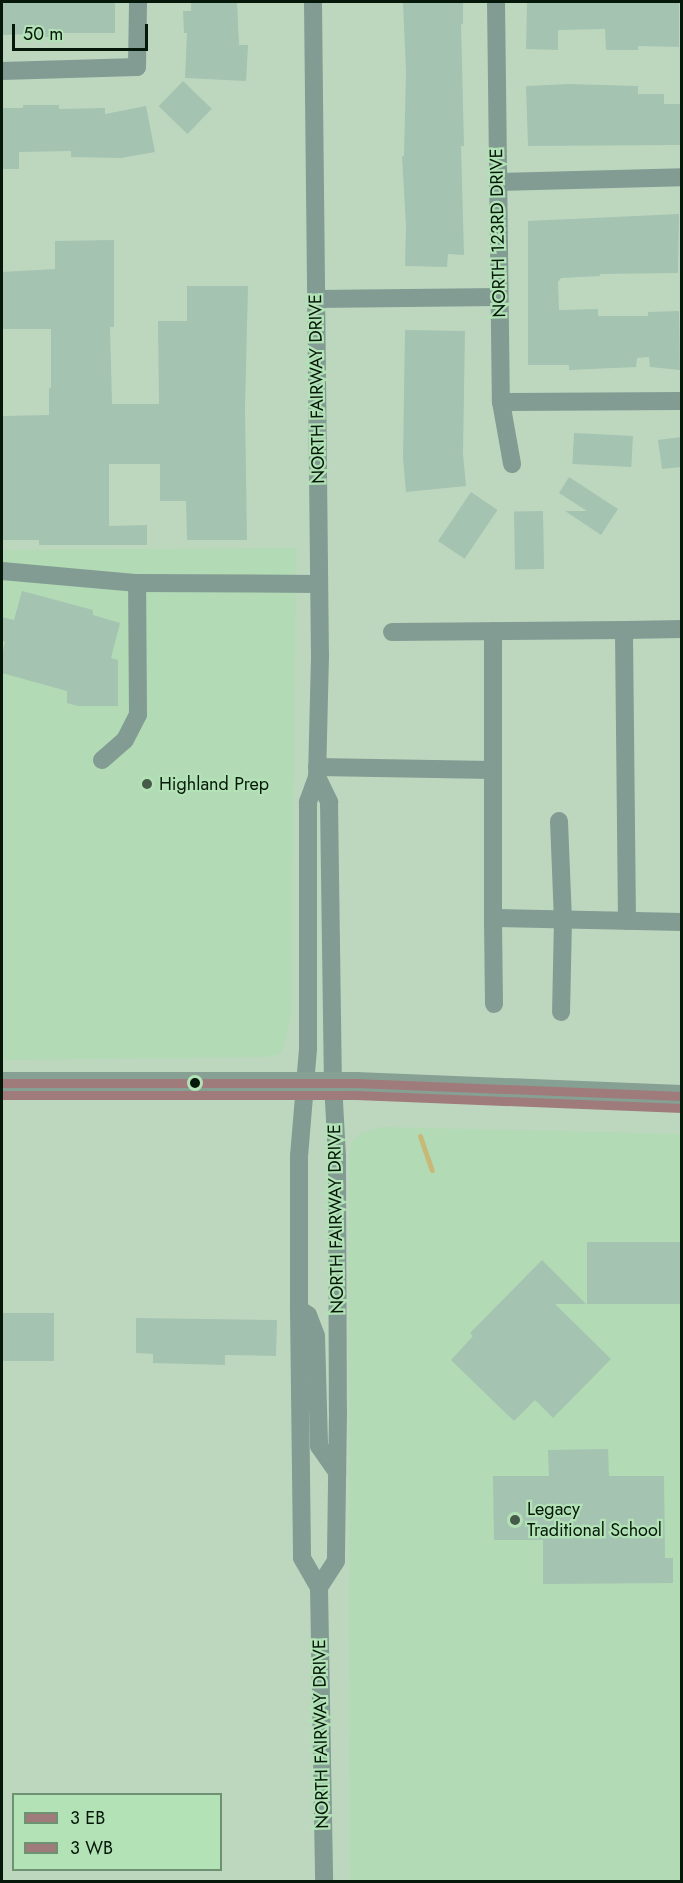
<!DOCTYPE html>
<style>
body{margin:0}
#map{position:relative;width:683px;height:1883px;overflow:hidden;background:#bdd7bf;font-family:Jost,sans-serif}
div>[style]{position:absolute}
.built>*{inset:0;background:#b1dab5}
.stream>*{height:5px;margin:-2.5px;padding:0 2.5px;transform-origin:2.5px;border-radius:2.5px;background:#c8b978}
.building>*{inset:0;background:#a4c3b1;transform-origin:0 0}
.minor>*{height:18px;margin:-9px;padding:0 9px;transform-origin:9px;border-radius:9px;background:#829c94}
.major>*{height:22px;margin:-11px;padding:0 11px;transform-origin:11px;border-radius:11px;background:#87a094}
.bus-1>*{height:9px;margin:-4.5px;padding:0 4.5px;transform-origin:4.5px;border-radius:4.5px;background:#a07b7c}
.bus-2>*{height:9px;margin:-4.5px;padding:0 4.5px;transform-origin:4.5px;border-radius:4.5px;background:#a07b7c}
.dots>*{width:16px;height:16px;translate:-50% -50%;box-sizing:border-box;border:3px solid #b2e2b6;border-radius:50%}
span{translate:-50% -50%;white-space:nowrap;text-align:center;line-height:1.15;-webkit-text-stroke:4.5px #b2e2b6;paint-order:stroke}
.street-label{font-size:18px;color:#061809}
.poi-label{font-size:18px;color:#061809}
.left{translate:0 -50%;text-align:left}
.frame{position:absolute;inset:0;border:3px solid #061809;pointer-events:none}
.legend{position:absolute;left:12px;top:1793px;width:210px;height:78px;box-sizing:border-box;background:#b2e2b6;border:2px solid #6d9171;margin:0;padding:8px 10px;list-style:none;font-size:18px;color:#061809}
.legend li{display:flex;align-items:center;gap:12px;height:30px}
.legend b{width:30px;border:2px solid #6d9171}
.scale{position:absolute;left:12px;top:24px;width:136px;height:27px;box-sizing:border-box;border:3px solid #061809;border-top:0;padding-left:8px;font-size:18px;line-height:21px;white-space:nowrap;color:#061809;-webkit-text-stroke:4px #b2e2b6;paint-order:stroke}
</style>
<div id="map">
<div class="built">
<div style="clip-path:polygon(296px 548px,291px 1017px,281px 1054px,264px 1057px,2px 1060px,2px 550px)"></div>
<div style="clip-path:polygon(380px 1127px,681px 1134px,681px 1881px,350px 1882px,349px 1164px,351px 1143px,358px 1135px)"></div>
</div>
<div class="stream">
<div style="left:420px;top:1136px;width:36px;rotate:71deg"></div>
</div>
<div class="building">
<div style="clip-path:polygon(2px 2px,115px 2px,115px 33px,56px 33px,56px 37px,34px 37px,34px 34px,2px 35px)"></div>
<div style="clip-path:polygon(191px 2px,237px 2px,239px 45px,248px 45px,246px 81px,185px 78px,187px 33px,184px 33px,183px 11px,191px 11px)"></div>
<div style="clip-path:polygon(403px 2px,463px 2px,463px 24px,461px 24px,464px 146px,461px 146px,464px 255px,448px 254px,447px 267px,405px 266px,406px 226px,402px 156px,404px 156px,406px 72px)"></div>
<div style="clip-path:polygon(527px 2px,679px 2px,679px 47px,638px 46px,638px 50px,606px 50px,605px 29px,558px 30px,558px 50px,526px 49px)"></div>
<div style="left:183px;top:81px;width:40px;height:35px;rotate:44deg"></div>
<div style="clip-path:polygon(568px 84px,638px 86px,638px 94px,664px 94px,664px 104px,680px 104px,680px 145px,528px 146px,526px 86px)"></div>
<div style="clip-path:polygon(23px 105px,59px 105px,59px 109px,105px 108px,105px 114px,146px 106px,155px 152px,121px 158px,71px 157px,71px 151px,19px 152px,19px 169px,2px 169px,2px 108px,23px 108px)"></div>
<div style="clip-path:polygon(679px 214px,678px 273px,600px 274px,600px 276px,561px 278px,558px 282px,559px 310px,598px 309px,598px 316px,648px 316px,648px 312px,679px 311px,680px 370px,650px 367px,649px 357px,637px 358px,636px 367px,569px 370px,569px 365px,528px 365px,528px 221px)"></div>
<div style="clip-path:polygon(114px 240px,114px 327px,110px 327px,112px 404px,159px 404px,158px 321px,187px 321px,187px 286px,248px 286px,245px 407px,247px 540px,187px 540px,186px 501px,160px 501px,160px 464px,109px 464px,109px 526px,147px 525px,147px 545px,39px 545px,39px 540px,2px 540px,2px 416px,49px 415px,49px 388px,51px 388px,51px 329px,2px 329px,2px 272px,55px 269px,55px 241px)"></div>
<div style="clip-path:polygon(405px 330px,465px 331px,463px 454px,466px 486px,406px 492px,403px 458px)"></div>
<div style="left:574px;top:433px;width:59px;height:31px;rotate:3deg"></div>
<div style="clip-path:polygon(681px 437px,681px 467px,662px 469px,658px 440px)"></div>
<div style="clip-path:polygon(569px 477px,618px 509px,601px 535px,565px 511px,587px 511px,559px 493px)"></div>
<div style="left:471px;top:492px;width:32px;height:59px;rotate:34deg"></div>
<div style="left:543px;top:511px;width:58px;height:29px;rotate:89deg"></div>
<div style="clip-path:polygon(22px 591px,93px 610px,93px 615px,120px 623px,111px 658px,118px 660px,118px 706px,78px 706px,67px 703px,67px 691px,2px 673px,2px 656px,5px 642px,2px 640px,2px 617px,14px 620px)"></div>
<div style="left:587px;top:1242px;width:94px;height:62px"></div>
<div style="clip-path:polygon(542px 1260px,586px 1304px,555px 1304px,611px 1359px,553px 1418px,535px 1400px,514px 1421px,451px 1360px,473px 1336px,470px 1333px)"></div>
<div style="left:2px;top:1313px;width:52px;height:48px"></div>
<div style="clip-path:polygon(136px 1318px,277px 1320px,276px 1356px,225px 1355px,225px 1365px,153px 1363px,153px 1354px,136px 1353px)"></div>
<div style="clip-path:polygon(608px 1449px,609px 1476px,664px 1476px,665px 1558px,673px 1558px,673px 1583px,543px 1584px,543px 1540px,494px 1540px,493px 1476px,549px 1476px,548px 1450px)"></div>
</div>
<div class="minor">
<div style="left:313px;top:2px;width:654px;rotate:89.39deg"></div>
<div style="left:320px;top:656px;width:121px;rotate:91.4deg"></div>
<div style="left:317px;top:777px;width:27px;rotate:110deg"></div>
<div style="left:308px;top:802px;width:247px;rotate:90deg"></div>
<div style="left:308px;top:1049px;width:107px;rotate:94.8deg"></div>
<div style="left:299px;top:1156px;width:153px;rotate:90deg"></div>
<div style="left:299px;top:1309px;width:249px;rotate:89.3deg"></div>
<div style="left:302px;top:1558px;width:34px;rotate:60deg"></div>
<div style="left:319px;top:1587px;width:295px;rotate:89deg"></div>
<div style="left:496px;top:2px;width:400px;rotate:89.3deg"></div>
<div style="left:501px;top:402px;width:63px;rotate:79.9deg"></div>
<div style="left:2px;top:71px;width:135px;rotate:-1.7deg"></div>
<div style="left:137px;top:67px;width:65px;rotate:-89.1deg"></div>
<div style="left:497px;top:182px;width:185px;rotate:-1.5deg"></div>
<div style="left:316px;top:299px;width:183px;rotate:-0.6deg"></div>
<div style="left:501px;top:402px;width:181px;rotate:-0.3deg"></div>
<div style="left:2px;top:571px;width:136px;rotate:5.1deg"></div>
<div style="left:137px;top:583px;width:182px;rotate:0.3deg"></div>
<div style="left:493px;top:631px;width:287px;rotate:90deg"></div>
<div style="left:392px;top:632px;width:232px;rotate:-0.5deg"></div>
<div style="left:102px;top:760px;width:30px;rotate:-41deg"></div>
<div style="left:125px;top:740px;width:28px;rotate:-63deg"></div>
<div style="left:138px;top:715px;width:132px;rotate:-90.4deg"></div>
<div style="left:317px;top:767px;width:175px;rotate:1deg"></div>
<div style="left:317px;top:777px;width:28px;rotate:64deg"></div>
<div style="left:329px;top:802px;width:281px;rotate:89.2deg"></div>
<div style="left:333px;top:1083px;width:74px;rotate:86.9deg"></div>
<div style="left:337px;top:1157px;width:254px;rotate:89.8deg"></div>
<div style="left:338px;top:1411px;width:150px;rotate:90.8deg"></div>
<div style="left:336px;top:1561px;width:31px;rotate:123deg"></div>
<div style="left:559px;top:821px;width:98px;rotate:87.7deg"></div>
<div style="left:563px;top:919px;width:93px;rotate:91.2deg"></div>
<div style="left:627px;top:921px;width:291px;rotate:-90.6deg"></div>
<div style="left:624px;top:630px;width:58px;rotate:-1deg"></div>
<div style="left:494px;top:1004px;width:86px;rotate:-90.7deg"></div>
<div style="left:493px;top:918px;width:189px;rotate:1.2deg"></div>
<div style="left:299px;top:1309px;width:11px;rotate:34deg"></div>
<div style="left:308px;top:1315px;width:22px;rotate:69deg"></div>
<div style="left:316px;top:1336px;width:110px;rotate:88.4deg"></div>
<div style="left:319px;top:1446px;width:32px;rotate:55deg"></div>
</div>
<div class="major">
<div style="left:2px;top:1083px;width:354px"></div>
<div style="left:356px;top:1083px;width:326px;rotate:2.3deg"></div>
</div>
<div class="bus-1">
<div style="left:2px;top:1083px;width:354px"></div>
<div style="left:356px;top:1083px;width:326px;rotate:2.3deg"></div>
</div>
<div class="bus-2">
<div style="left:2px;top:1095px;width:354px"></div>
<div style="left:356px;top:1095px;width:326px;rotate:2.3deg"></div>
</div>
<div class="dots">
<div style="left:147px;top:784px;background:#465b49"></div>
<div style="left:195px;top:1083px;background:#061809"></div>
<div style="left:515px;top:1520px;background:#465b49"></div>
</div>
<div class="street-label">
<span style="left:498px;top:233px;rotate:-91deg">NORTH 123RD DRIVE</span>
<span style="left:317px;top:389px;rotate:-91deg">NORTH FAIRWAY DRIVE</span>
<span style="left:336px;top:1219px;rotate:-91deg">NORTH FAIRWAY DRIVE</span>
<span style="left:321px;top:1734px;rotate:-91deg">NORTH FAIRWAY DRIVE</span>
</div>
<div class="poi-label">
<span class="left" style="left:159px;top:784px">Highland Prep</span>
<span class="left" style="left:527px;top:1520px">Legacy<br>Traditional School</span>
</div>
<div class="frame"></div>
<ul class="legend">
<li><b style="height:8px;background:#a07b7c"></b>3 EB</li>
<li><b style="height:8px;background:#a07b7c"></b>3 WB</li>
</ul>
<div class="scale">50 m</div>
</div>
